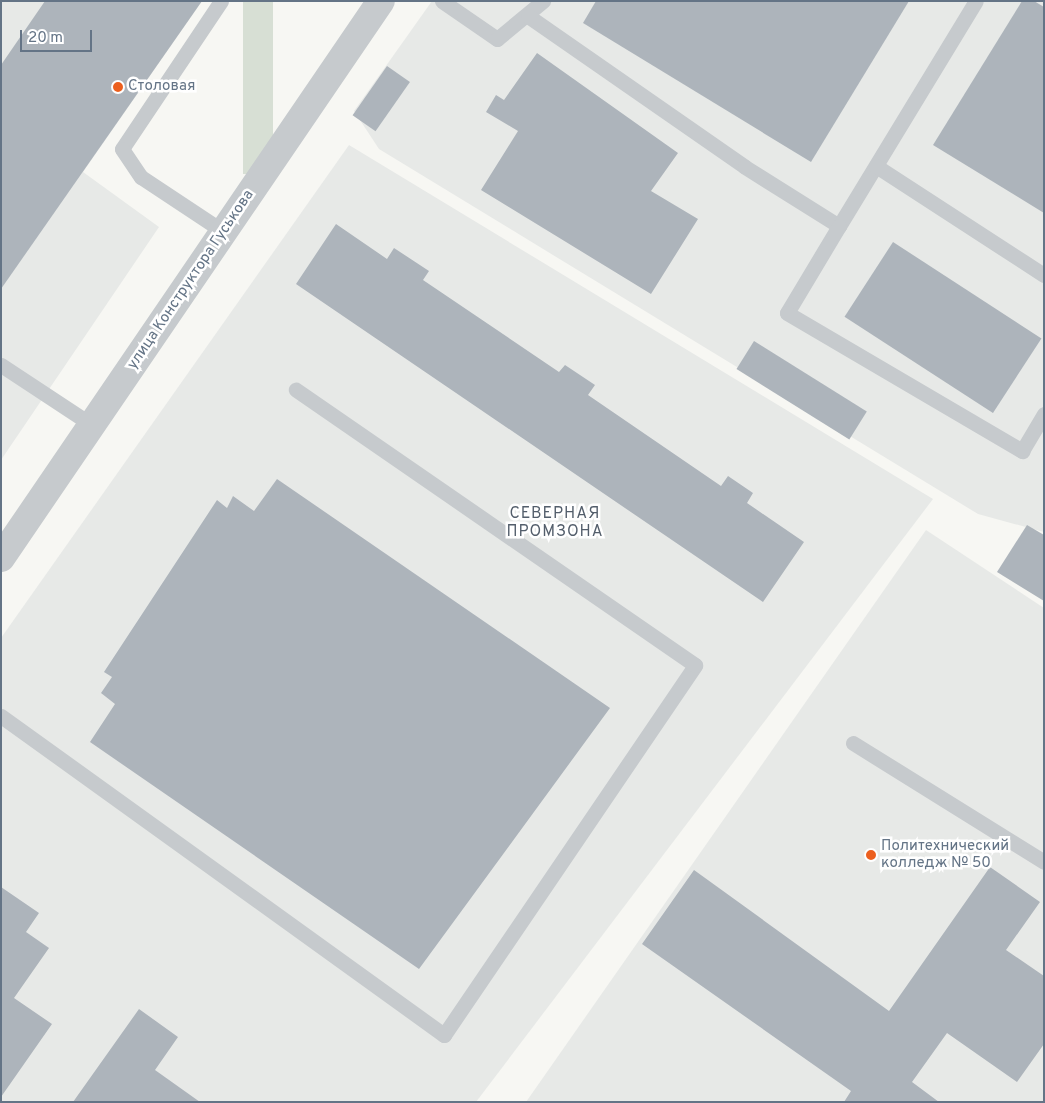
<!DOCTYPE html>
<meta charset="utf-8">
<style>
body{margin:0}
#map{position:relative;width:1045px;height:1103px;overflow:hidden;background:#f7f7f3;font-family:Overpass,sans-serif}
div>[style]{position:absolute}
.built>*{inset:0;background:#e7e9e7}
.green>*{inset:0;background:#d7dfd4;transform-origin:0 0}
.building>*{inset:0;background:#adb4bb;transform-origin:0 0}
.service>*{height:15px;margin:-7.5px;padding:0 7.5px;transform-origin:7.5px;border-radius:7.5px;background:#c6cacd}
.minor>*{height:28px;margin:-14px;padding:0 14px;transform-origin:14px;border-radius:14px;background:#c6cacd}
.dots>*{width:14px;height:14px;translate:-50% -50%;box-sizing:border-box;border:2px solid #fff;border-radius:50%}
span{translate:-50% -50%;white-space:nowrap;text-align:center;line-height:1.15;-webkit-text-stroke:5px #fff;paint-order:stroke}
.poi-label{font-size:15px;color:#647486}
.left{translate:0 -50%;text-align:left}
.street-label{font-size:15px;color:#647486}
.neighbourhood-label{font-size:16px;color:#535e6b;letter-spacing:1px}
.frame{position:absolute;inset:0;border:2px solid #647486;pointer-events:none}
.scale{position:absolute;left:20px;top:30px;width:72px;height:22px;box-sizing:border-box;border:2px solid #647486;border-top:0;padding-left:6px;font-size:15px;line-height:18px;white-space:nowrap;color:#647486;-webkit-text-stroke:4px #fff;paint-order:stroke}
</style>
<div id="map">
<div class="built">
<div style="clip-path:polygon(1px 1px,202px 1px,83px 172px,159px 227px,1px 460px)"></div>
<div style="clip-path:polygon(432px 1px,1044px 1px,1044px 532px,978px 514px,379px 149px,354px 111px)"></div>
<div style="clip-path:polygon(349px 145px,933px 499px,476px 1102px,1px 1102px,1px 638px)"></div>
<div style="clip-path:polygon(926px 530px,1044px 608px,1044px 1102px,526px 1102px)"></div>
</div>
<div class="green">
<div style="left:243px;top:1px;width:30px;height:173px"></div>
</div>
<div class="building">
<div style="clip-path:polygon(45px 1px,202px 1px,1px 289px,1px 65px)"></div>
<div style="clip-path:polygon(596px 1px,909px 1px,811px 162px,583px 23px)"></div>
<div style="clip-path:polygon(1022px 1px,1034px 1px,1044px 7px,1044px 213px,933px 145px)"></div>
<div style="clip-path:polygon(537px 53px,678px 153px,651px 191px,698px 219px,651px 294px,481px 190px,518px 131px,486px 112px,496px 95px,504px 100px)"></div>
<div style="left:387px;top:66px;width:28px;height:60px;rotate:35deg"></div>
<div style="clip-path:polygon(336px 224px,387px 259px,394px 248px,429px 271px,423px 280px,559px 372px,565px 365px,595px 385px,588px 395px,721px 486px,728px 476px,753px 493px,747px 503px,804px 542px,763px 602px,296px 284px)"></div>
<div style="left:893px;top:242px;width:177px;height:89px;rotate:33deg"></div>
<div style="left:754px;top:341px;width:133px;height:33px;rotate:32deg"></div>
<div style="clip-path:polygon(277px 479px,610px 708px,419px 969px,90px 742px,115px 704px,101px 693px,112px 677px,104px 672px,217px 500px,227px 508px,233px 496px,254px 511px)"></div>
<div style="clip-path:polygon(1027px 525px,1044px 535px,1044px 601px,997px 572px)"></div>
<div style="clip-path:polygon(990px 867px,1040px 902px,1006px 950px,1044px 976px,1044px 1044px,1017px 1082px,947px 1033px,912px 1082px,939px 1102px,844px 1102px,851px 1091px,642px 944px,694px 870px,889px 1011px)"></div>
<div style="clip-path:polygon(1px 887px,39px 913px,26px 932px,49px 948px,14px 998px,52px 1024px,1px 1097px)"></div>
<div style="clip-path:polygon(139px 1009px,178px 1037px,155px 1070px,200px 1102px,73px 1102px)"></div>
</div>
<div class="service">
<div style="left:221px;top:1px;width:178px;rotate:123.8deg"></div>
<div style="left:122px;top:149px;width:34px;rotate:56deg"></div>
<div style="left:141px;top:177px;width:100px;rotate:33.5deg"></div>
<div style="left:442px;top:1px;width:67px;rotate:34.6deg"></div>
<div style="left:497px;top:39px;width:60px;rotate:-39.6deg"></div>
<div style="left:528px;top:16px;width:264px;rotate:34.8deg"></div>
<div style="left:745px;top:167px;width:111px;rotate:32.1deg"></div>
<div style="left:839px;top:226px;width:263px;rotate:-58.7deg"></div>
<div style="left:876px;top:166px;width:200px;rotate:33deg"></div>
<div style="left:839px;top:226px;width:101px;rotate:120.9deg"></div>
<div style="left:787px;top:313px;width:273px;rotate:30.4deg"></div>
<div style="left:1022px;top:451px;width:43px;rotate:-59.3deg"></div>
<div style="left:1px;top:365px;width:109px;rotate:33.4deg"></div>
<div style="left:1px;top:716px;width:546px;rotate:35.76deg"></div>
<div style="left:444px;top:1035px;width:447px;rotate:-55.8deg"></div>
<div style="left:695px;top:665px;width:485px;rotate:-145.4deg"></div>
<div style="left:853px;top:743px;width:225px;rotate:31.9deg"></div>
</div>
<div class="minor">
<div style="left:1px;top:558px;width:674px;rotate:-55.7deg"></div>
</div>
<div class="dots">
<div style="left:118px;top:87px;background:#ec5f1e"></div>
<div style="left:871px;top:855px;background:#ec5f1e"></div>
</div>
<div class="poi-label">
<span class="left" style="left:128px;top:87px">Столовая</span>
<span class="left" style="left:881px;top:855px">Политехнический<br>колледж № 50</span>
</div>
<div class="street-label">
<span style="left:191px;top:280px;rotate:-56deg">улица Конструктора Гуськова</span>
</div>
<div class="neighbourhood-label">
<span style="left:555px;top:523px">СЕВЕРНАЯ<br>ПРОМЗОНА</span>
</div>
<div class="frame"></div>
<div class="scale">20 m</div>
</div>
